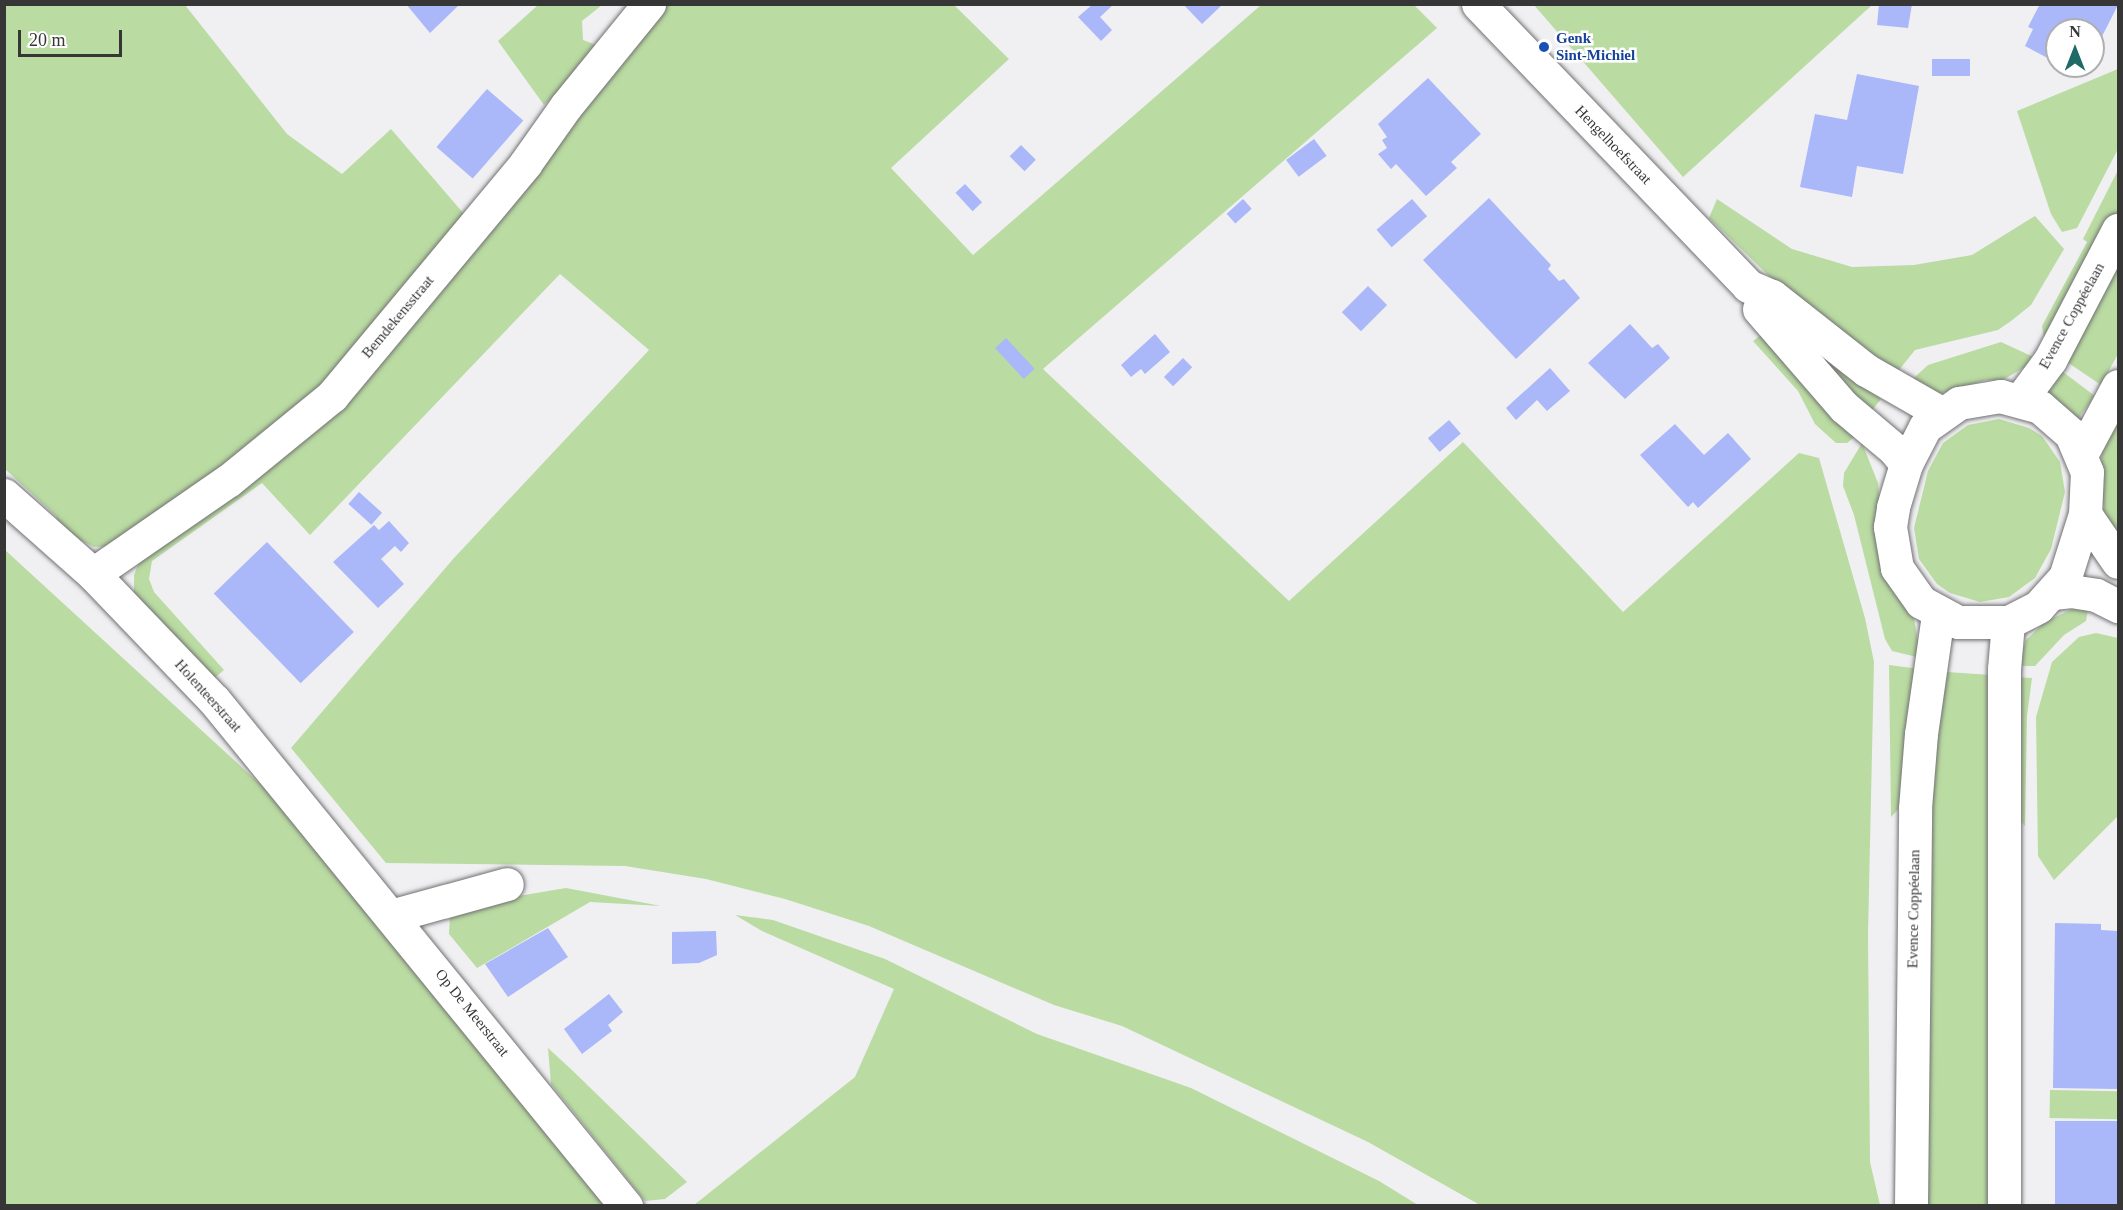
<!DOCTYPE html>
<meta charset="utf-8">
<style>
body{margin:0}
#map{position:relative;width:2123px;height:1210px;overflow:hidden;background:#f0f0f3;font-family:Georgia,serif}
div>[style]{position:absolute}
.green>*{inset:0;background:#badba2;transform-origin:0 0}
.building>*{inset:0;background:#aab7f8;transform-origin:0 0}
.roads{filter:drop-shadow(0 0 2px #717173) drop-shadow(0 0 2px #717173)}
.minor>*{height:33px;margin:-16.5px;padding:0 16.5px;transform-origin:16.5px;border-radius:16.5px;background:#fff}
.tertiary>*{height:33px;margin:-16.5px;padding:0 16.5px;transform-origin:16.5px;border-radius:16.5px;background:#fff}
.dots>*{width:16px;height:16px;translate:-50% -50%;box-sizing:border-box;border:3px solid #fff;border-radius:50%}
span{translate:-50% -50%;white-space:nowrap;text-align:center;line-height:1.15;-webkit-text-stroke:5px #fff;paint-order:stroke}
.transit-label{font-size:15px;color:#164399;font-weight:700}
.left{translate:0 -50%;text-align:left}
.street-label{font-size:15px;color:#363637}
.frame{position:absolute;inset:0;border:6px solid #363637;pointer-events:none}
.north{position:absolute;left:2045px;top:18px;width:60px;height:60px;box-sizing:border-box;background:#fff;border:2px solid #afafaf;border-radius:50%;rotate:0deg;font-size:16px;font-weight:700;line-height:24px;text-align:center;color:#363637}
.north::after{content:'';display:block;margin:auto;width:21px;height:27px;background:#1f6a66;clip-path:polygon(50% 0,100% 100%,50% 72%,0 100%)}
.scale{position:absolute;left:18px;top:30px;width:104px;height:27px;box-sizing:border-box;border:3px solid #363637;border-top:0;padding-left:8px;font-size:18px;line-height:21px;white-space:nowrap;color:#363637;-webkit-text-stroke:4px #fff;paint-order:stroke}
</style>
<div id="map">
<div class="green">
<div style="clip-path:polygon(5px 5px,185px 5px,287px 134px,342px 174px,391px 129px,470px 221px,334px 382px,117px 546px,94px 547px,60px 530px,56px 516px,5px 469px)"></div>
<div style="clip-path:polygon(538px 5px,602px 5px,582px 21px,583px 40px,607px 49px,544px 105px,498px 41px)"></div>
<div style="clip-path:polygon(659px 5px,954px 5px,1009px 59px,891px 168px,973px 255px,1261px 5px,1414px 5px,1437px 28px,1043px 369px,1289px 601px,1463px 442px,1623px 612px,1799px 453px,1819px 458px,1865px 618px,1874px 662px,1868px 934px,1870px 1162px,1880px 1205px,1480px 1205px,1368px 1142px,1122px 1026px,1054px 1005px,869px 926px,785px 899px,706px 879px,625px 866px,386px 863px,291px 748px,454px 558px,649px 350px,560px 274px,310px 535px,262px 483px,152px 561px,149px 579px,154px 592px,224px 670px,211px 681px,134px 593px,134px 575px,142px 555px,254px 472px)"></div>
<div style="clip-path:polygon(1534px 5px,1534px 4px,1872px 5px,1683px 177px)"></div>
<div style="clip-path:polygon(2118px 69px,2118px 149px,2077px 228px,2062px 232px,2051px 214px,2017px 111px)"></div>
<div style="clip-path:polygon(2118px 170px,2118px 215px,2046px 349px,2042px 326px,2087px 242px,2083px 239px)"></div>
<div style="clip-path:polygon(1717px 199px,1792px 249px,1852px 267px,1914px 265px,1972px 255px,2035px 216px,2064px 249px,2031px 305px,2011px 321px,1998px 330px,1915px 350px,1895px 375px,1796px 302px,1709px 218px)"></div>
<div style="clip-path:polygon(2118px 260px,2118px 354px,2101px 385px,2067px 362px)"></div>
<div style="clip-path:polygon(1765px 332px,1856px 436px,1847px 443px,1836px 443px,1815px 424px,1798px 391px,1753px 341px)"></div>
<div style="clip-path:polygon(2001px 342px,2038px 359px,2003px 380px,1986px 380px,1946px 392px,1931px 395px,1904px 387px,1928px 365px)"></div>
<div style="clip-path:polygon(1827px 362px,1881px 399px,1867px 417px,1823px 363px)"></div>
<div style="left:2063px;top:372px;width:40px;height:28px;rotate:37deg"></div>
<div style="clip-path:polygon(2118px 413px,2118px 539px,2117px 540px,2104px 511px,2100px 479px,2103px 441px)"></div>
<div style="clip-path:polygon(1999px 419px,2029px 428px,2042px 436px,2060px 462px,2065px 492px,2051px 549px,2035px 578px,2009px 597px,1980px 602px,1950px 593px,1937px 584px,1919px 559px,1914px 528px,1928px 471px,1943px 443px,1968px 425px)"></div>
<div style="clip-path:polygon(1862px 443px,1878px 483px,1886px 574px,1914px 619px,1921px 658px,1892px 651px,1885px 639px,1854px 515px,1843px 486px,1844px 473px)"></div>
<div style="clip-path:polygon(4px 549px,307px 827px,353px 880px,415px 973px,611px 1205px,5px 1205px)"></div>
<div style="clip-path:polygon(2072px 609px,2088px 610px,2086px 621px,2064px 635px,2035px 666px,2017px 666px,2026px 640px,2045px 622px)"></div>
<div style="clip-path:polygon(2096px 633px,2118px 638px,2118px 816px,2054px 880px,2038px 856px,2036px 717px,2052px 662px,2079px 637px)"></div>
<div style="clip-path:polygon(1889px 665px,1920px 669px,1906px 801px,1891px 817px)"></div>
<div style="clip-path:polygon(1947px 672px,1991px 675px,1991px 1205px,1925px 1206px,1929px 821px,1937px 718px)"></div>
<div style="clip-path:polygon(2015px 677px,2032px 678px,2027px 716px,2025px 826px,2016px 817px)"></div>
<div style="clip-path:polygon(566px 888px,661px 906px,590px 902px,477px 968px,449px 934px,450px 915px,460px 906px)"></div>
<div style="clip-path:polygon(735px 915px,773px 920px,885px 959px,1037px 1034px,1191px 1088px,1379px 1181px,1418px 1205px,694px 1205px,855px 1077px,894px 989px,762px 931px)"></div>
<div style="clip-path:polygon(548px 1048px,573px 1071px,687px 1182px,665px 1199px,645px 1201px,551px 1084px)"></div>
<div style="left:2050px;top:1090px;width:68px;height:28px;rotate:1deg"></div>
</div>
<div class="building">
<div style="clip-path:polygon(406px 4px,456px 4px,458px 6px,430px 33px)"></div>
<div style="clip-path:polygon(1093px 4px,1114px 4px,1100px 17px,1112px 30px,1101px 41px,1078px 17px)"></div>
<div style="clip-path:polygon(1183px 4px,1223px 4px,1202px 24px)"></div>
<div style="clip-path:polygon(1879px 4px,1912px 4px,1908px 28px,1877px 25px)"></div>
<div style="clip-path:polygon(2040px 4px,2118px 4px,2118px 5px,2093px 54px,2093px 30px,2057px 30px,2057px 63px,2025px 46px,2033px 29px,2028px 27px)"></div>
<div style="left:1970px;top:59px;width:17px;height:38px;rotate:90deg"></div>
<div style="clip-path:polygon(2063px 66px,2087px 66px,2082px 76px)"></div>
<div style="clip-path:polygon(1857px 74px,1919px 86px,1903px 174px,1857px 166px,1852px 197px,1800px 187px,1815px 114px,1847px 120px)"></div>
<div style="clip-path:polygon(1428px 78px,1481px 134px,1451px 162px,1457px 168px,1426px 196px,1396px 164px,1391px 169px,1378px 154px,1387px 148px,1382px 140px,1387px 137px,1378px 124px)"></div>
<div style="left:487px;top:89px;width:48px;height:77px;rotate:41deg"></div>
<div style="left:1314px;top:139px;width:21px;height:35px;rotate:53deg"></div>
<div style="left:1021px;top:145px;width:21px;height:16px;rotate:45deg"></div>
<div style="left:965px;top:184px;width:25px;height:13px;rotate:47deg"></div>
<div style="clip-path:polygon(1489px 198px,1551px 265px,1548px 269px,1559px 281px,1564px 279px,1580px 298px,1516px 359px,1423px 260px)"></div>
<div style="left:1243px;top:199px;width:13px;height:22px;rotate:48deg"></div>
<div style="left:1412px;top:199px;width:23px;height:47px;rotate:49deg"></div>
<div style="left:1368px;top:286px;width:27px;height:37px;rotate:45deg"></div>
<div style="clip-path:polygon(1630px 324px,1652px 348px,1658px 344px,1670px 358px,1625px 399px,1588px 363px)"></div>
<div style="clip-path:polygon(1155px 334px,1170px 352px,1145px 374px,1141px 369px,1131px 377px,1121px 365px)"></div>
<div style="left:1006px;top:338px;width:42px;height:15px;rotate:47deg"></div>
<div style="left:1183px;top:358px;width:13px;height:27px;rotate:45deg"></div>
<div style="clip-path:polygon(1550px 368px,1570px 391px,1547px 411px,1537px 400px,1516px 420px,1506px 408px)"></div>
<div style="left:1449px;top:420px;width:18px;height:28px;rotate:49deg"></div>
<div style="clip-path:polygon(1675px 424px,1704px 455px,1728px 433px,1751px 459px,1698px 508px,1693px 502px,1688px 507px,1640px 455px)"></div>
<div style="left:359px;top:492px;width:31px;height:16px;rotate:42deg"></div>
<div style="clip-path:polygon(389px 521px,409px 543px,401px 552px,395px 546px,381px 559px,404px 584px,378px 608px,333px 562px,374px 525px,379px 530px)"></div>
<div style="left:267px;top:542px;width:125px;height:74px;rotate:46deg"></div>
<div style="clip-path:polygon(2055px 923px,2101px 924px,2101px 930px,2118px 931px,2118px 1089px,2053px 1088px)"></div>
<div style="clip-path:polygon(548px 928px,568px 957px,508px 997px,485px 964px)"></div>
<div style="clip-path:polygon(716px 931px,717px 955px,699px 963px,672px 964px,672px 932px)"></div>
<div style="clip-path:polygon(609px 994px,623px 1012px,608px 1025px,612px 1031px,582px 1054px,564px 1029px)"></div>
<div style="left:2055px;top:1121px;width:63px;height:85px"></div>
</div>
<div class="roads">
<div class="minor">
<div style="left:1478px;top:4px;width:390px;rotate:46.2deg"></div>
<div style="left:1748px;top:286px;width:26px;rotate:23deg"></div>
<div style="left:1772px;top:296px;width:120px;rotate:38.2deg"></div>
<div style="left:1866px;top:370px;width:86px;rotate:29.8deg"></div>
<div style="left:1759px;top:309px;width:130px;rotate:49.1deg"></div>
<div style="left:1844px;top:407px;width:65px;rotate:40deg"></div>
<div style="left:1894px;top:449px;width:19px;rotate:51deg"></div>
<div style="left:4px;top:495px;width:119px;rotate:41.6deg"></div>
<div style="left:93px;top:574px;width:175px;rotate:46.2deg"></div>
<div style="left:214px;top:700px;width:653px;rotate:50.85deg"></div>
<div style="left:2085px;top:514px;width:58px;rotate:55.5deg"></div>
<div style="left:93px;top:574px;width:165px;rotate:-34.7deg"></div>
<div style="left:229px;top:480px;width:133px;rotate:-39.2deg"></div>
<div style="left:332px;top:396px;width:302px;rotate:-50.2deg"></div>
<div style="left:525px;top:164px;width:71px;rotate:-54.7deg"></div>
<div style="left:566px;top:106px;width:132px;rotate:-50.9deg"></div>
<div style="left:2053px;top:593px;width:18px;rotate:-6deg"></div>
<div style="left:2071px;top:591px;width:25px;rotate:9deg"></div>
<div style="left:2096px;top:595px;width:25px;rotate:27deg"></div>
<div style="left:391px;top:916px;width:120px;rotate:-15.4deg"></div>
</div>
<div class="tertiary">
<div style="left:2000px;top:396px;width:41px;rotate:15.4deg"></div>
<div style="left:2040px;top:407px;width:41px;rotate:41.1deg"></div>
<div style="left:2071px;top:434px;width:41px;rotate:67.2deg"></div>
<div style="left:2087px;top:472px;width:42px;rotate:92.7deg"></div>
<div style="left:2085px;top:514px;width:66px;rotate:107.6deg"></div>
<div style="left:2065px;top:577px;width:40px;rotate:132deg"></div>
<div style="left:2038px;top:607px;width:34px;rotate:153deg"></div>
<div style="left:2008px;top:622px;width:50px;rotate:180deg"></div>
<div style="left:1958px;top:622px;width:42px;rotate:-151.6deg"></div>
<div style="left:1921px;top:602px;width:42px;rotate:-125.2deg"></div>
<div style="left:1897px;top:568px;width:42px;rotate:-99.7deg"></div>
<div style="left:1890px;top:527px;width:20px;rotate:-81deg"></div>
<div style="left:1893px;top:507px;width:45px;rotate:-73.2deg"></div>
<div style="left:1906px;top:464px;width:42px;rotate:-62.8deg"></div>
<div style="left:1925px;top:427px;width:42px;rotate:-35.2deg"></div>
<div style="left:1959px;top:403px;width:42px;rotate:-9.7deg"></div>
<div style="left:2021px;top:399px;width:49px;rotate:-53.4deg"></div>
<div style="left:2050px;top:360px;width:147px;rotate:-62.4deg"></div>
<div style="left:2082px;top:453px;width:76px;rotate:-61.8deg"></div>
<div style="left:1911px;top:1206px;width:398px;rotate:-89.4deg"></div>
<div style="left:1915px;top:808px;width:74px;rotate:-85.4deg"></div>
<div style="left:1921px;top:734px;width:121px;rotate:-81.9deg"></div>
<div style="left:2004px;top:1206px;width:537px;rotate:-90deg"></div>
<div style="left:2004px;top:669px;width:47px;rotate:-85.1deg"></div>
</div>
</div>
<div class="dots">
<div style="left:1544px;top:47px;background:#1a4fb4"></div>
</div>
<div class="transit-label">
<span class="left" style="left:1556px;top:47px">Genk<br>Sint-Michiel</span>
</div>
<div class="street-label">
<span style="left:1613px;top:145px;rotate:46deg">Hengelhoefstraat</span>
<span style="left:2072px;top:316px;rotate:-61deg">Evence Coppéelaan</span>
<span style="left:398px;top:317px;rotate:-50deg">Bemdekensstraat</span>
<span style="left:208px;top:696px;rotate:48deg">Holenteerstraat</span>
<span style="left:1914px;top:909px;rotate:-89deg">Evence Coppéelaan</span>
<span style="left:472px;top:1013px;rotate:51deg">Op De Meerstraat</span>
</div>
<div class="frame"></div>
<div class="north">N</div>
<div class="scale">20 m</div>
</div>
